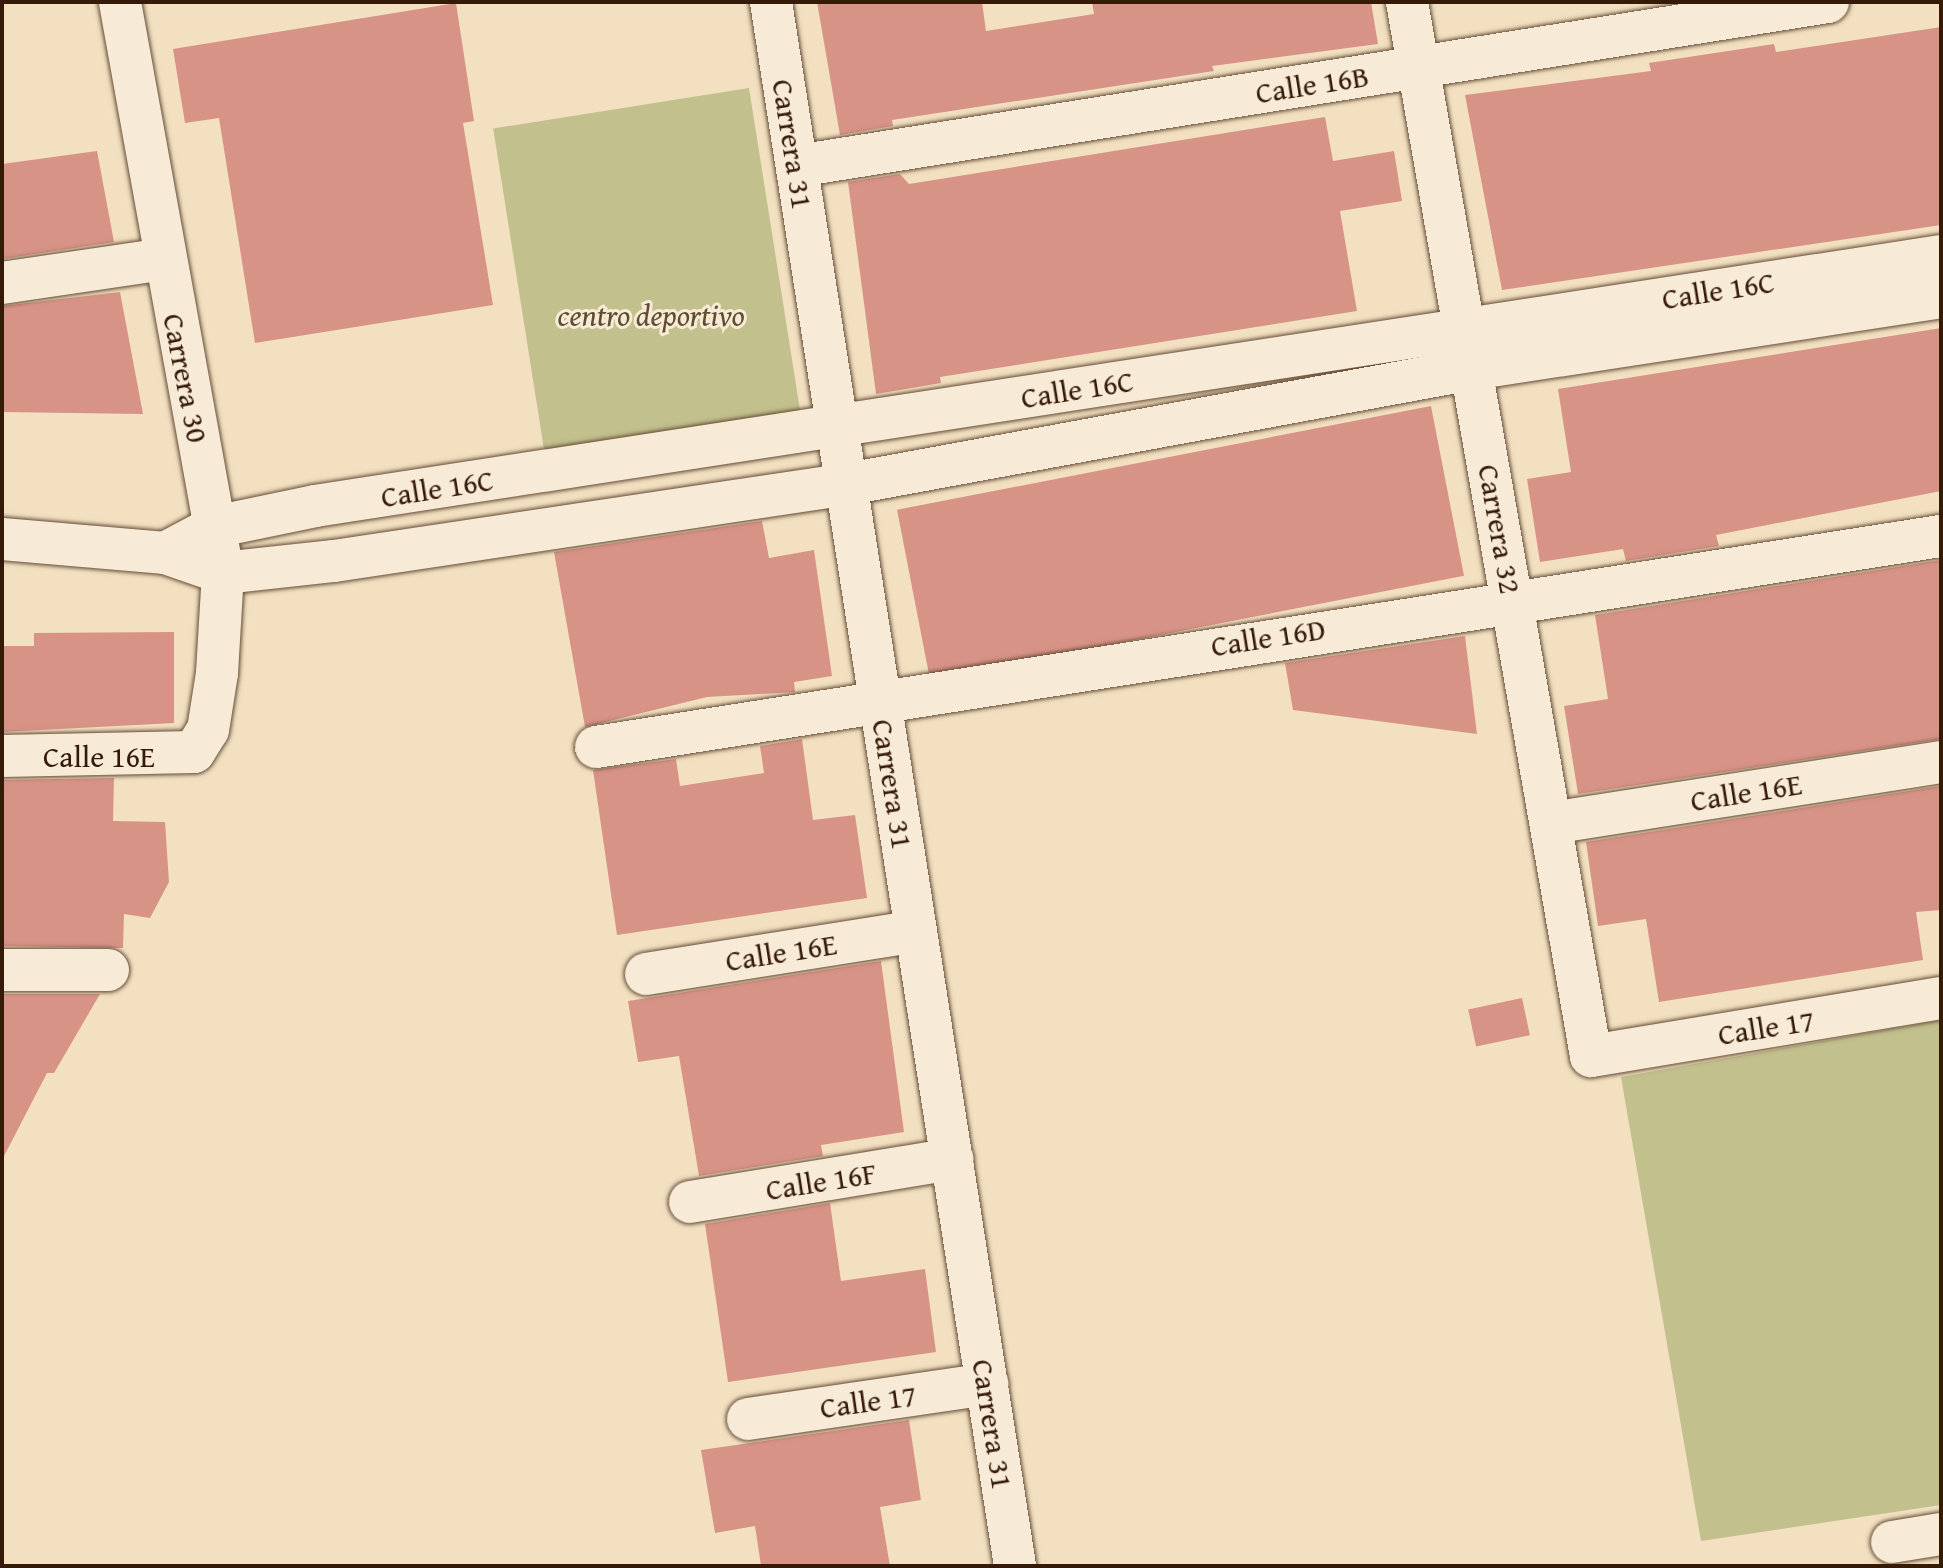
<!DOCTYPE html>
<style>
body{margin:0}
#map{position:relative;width:1943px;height:1568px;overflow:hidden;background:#f2e0c1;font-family:"Gentium Book Plus",serif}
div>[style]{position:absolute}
.green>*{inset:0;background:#c2c08d;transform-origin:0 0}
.building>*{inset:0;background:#d89387;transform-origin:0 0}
.roads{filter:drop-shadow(0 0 2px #654c36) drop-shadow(0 0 2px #654c36)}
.street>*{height:42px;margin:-21px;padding:0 21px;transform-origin:21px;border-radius:21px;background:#f7ebd7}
span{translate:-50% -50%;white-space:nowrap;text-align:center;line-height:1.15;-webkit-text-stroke:6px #f7ebd7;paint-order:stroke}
.street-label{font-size:30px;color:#361a08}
.park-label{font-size:30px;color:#604c30;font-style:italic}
.frame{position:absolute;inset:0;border:4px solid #361a08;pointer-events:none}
</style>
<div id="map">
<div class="green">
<div style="left:749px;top:88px;width:343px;height:259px;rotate:81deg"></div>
<div style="clip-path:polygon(1941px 1020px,1941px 1505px,1701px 1541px,1621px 1077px)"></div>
</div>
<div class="building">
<div style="clip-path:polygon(817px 2px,982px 2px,986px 31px,1094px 14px,1092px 2px,1371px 2px,1378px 44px,1212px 66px,1214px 71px,892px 120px,893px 126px,840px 135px)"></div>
<div style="clip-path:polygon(456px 3px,474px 121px,463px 123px,493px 305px,255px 343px,219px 118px,185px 123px,173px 49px)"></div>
<div style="clip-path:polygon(1941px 27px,1941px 225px,1502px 290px,1465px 95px,1651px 71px,1649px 63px,1774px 44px,1776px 52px)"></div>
<div style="clip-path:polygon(1325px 117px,1333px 161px,1394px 151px,1402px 201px,1340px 211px,1357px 311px,940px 377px,941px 383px,876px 394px,848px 182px,900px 174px,909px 184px)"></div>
<div style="clip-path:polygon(97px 151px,114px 242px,2px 259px,2px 164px)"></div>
<div style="clip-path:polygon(120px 292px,143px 414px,2px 412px,2px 306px)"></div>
<div style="clip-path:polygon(1941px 328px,1941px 491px,1716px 535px,1719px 546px,1626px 561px,1623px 549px,1540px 562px,1527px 479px,1571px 472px,1558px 389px)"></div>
<div style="left:1431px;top:406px;width:173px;height:544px;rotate:79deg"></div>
<div style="clip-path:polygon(762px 521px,769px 558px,814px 550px,832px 676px,794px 682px,795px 692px,707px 697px,585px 727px,554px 552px)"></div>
<div style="clip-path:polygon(1941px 560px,1941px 739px,1578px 794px,1564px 706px,1608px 699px,1595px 615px)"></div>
<div style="clip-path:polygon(174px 632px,174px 723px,2px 732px,2px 646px,34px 646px,34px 633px)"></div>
<div style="clip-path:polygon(1465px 636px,1477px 734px,1293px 710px,1285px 663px)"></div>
<div style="clip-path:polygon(802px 739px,813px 820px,855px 815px,867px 898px,617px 935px,593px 770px,676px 759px,680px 786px,764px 773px,760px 746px)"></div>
<div style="clip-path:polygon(114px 778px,113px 821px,165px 822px,169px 882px,150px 918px,124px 914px,123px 948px,2px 946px,2px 780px)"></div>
<div style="clip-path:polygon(1941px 786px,1941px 910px,1916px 912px,1923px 960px,1659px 1002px,1646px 919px,1598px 926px,1586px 842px)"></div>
<div style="clip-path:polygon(881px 961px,904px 1132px,821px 1145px,823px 1156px,699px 1176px,679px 1056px,638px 1062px,628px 1001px)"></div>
<div style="clip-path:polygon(2px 994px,100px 994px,54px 1073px,47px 1073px,2px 1160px)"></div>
<div style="left:1522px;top:998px;width:38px;height:55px;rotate:78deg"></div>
<div style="clip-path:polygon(830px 1203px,841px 1281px,925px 1269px,936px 1352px,728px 1382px,705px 1224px)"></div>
<div style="clip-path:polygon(909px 1420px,921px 1500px,880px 1507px,890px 1566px,761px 1566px,755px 1526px,715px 1533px,701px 1450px)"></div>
</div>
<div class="roads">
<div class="street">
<div style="left:771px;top:2px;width:1583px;rotate:81.13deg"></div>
<div style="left:1407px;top:2px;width:1070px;rotate:80.1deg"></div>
<div style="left:1591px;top:1056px;width:355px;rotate:-9.4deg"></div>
<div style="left:797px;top:166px;width:1044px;rotate:-9.04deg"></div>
<div style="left:2px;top:283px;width:164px;rotate:-8.4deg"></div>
<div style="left:2px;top:539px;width:164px;rotate:4.9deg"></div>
<div style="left:165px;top:553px;width:61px;rotate:19deg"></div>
<div style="left:223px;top:573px;width:112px;rotate:-6.2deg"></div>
<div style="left:334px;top:561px;width:520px;rotate:-8.52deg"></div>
<div style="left:848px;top:484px;width:635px;rotate:-10.44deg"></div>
<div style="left:1472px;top:369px;width:474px;rotate:-8.7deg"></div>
<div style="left:165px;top:553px;width:55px;rotate:-28deg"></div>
<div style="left:214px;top:527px;width:103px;rotate:-11.7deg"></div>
<div style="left:315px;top:506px;width:1645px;rotate:-8.74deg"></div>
<div style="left:596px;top:747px;width:1361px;rotate:-8.92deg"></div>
<div style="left:2px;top:756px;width:192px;rotate:-1.2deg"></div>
<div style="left:194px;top:752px;width:26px;rotate:-58deg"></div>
<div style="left:208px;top:730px;width:58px;rotate:-81deg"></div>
<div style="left:217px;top:673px;width:100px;rotate:-86.6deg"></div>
<div style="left:223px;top:573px;width:580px;rotate:-100.23deg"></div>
<div style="left:1551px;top:823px;width:395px;rotate:-8.9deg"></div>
<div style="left:2px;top:970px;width:106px"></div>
<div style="left:646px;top:974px;width:273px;rotate:-9deg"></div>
<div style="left:690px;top:1202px;width:266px;rotate:-9.3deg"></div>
<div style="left:748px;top:1419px;width:242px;rotate:-8.3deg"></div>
<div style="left:1892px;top:1542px;width:50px;rotate:-9.3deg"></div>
</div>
</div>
<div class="street-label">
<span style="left:1312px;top:84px;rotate:-9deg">Calle 16B</span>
<span style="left:793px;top:144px;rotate:81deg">Carrera 31</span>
<span style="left:1718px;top:290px;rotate:-9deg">Calle 16C</span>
<span style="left:186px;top:378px;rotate:79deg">Carrera 30</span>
<span style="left:1077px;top:389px;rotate:-9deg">Calle 16C</span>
<span style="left:437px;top:488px;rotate:-9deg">Calle 16C</span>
<span style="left:1500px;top:529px;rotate:80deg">Carrera 32</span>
<span style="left:1268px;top:637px;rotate:-9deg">Calle 16D</span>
<span style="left:99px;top:756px">Calle 16E</span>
<span style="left:893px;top:784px;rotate:81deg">Carrera 31</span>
<span style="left:1746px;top:792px;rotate:-9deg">Calle 16E</span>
<span style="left:781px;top:952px;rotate:-9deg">Calle 16E</span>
<span style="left:1766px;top:1027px;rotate:-9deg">Calle 17</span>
<span style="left:821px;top:1181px;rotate:-9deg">Calle 16F</span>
<span style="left:868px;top:1401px;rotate:-8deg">Calle 17</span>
<span style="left:993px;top:1424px;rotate:81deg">Carrera 31</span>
</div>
<div class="park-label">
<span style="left:651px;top:315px">centro deportivo</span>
</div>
<div class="frame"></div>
</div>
